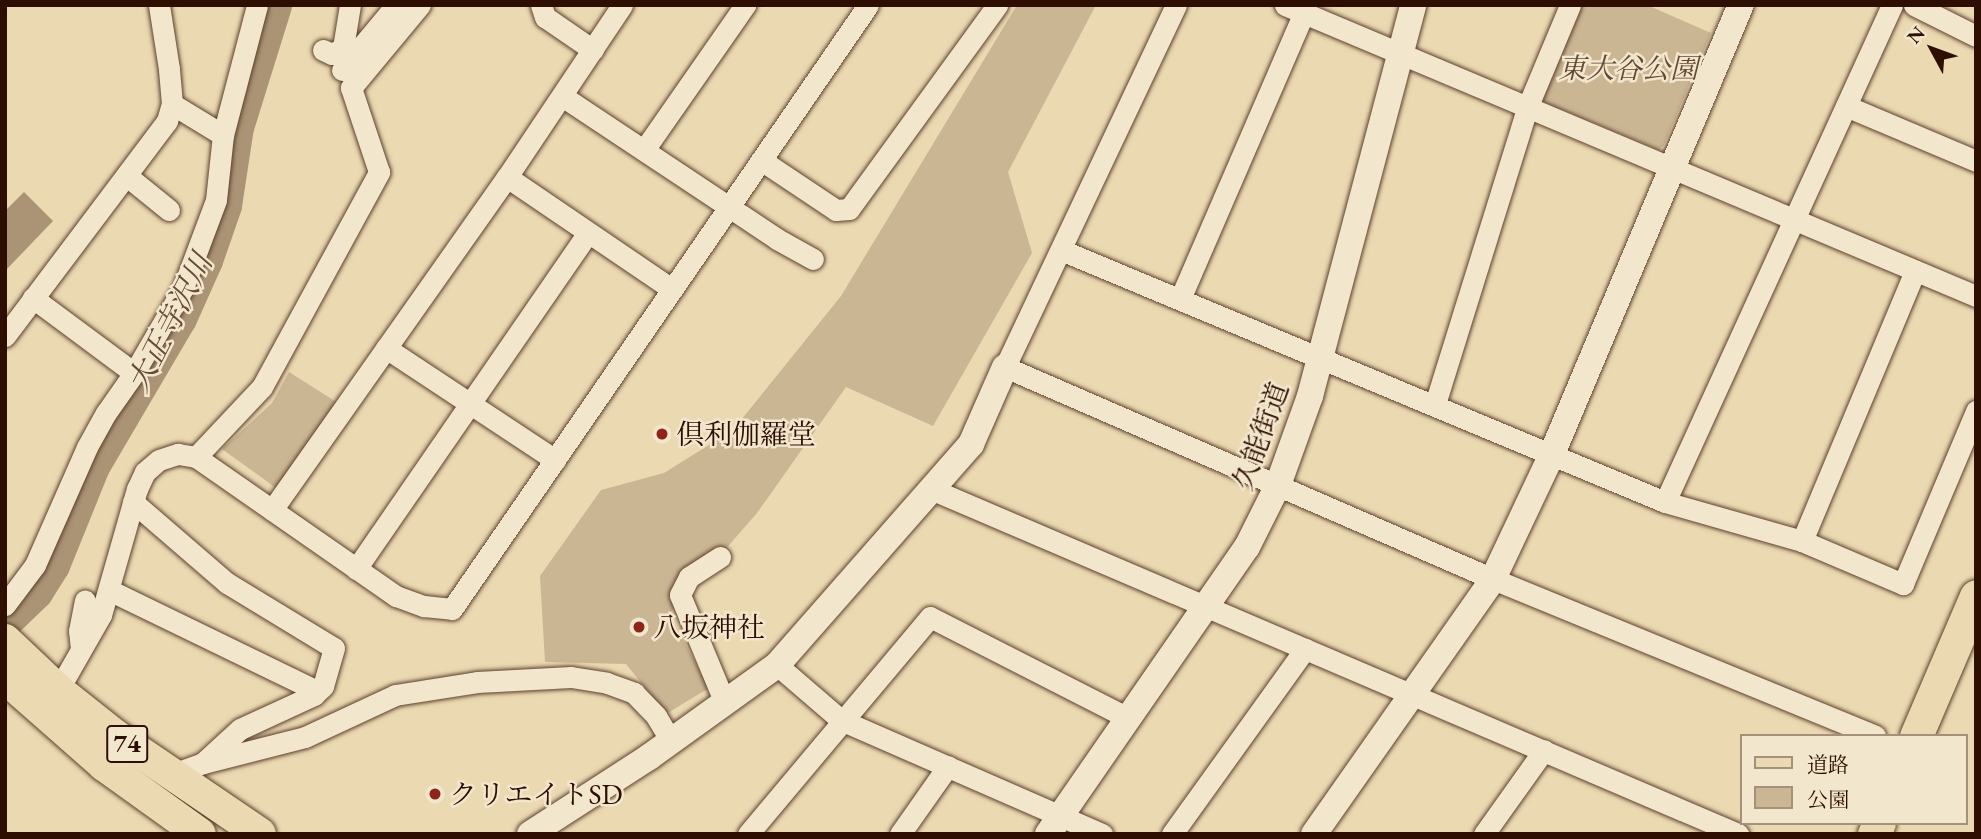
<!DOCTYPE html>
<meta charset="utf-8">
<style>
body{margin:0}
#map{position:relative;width:1981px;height:839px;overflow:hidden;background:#ebd9b2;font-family:"EB Garamond","Noto Serif JP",serif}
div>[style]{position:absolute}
.green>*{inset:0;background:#cbb694}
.water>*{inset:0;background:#ab9475}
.river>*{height:35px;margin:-17.5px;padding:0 17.5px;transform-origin:17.5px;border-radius:17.5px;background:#ab9475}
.roads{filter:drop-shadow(0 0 2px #5d412c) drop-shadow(0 0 2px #5d412c)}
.minor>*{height:21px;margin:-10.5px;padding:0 10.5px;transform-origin:10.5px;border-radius:10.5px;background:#f2e6cd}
.tertiary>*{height:26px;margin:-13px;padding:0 13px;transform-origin:13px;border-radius:13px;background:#f2e6cd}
.primary>*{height:32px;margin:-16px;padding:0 16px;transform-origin:16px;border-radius:16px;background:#ebd9b2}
.trunk>*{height:33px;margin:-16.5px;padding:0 16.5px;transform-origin:16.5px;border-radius:16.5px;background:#ebd9b2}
.dots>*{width:19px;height:19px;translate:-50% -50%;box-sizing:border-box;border:4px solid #f2e6cd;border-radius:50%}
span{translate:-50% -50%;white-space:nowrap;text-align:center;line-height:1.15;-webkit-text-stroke:5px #f2e6cd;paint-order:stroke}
.shield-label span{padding:2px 5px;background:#f2e6cd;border:2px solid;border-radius:5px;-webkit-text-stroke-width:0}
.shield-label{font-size:26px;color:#2e0e00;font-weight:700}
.park-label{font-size:28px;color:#654934;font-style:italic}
.poi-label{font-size:28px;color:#2e0e00}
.left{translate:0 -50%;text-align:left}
.street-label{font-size:28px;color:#2e0e00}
.water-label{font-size:30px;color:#664a35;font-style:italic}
.frame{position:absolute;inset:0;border:7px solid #2e0e00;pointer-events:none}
.legend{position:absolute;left:1740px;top:734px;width:228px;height:91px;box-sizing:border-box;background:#f2e6cd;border:2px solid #a4907b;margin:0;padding:9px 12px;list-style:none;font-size:21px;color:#2e0e00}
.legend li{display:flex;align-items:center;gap:14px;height:35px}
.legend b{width:35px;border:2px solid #a4907b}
.north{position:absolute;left:1897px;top:14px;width:70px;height:70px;-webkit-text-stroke:5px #f2e6cd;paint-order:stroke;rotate:311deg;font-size:19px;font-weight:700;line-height:28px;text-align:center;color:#2e0e00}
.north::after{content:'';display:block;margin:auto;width:24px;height:32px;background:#2e0e00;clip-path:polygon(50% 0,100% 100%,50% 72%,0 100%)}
</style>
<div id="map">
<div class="green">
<div style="clip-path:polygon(1017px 5px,1096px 5px,1008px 172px,1032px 253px,933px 426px,846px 387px,757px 513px,669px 614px,709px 688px,666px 714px,626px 664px,545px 662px,540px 576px,601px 490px,664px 473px,733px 430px,841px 296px)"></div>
<div style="clip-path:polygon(1580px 5px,1647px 5px,1711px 33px,1664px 145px,1659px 150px,1546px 103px,1541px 97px)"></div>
<div style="clip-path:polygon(289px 372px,338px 403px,276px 488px,222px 449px,272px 403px)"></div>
</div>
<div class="water">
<div style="clip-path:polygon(24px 192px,53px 221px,6px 270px,5px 211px)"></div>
</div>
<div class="river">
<div style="left:10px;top:616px;width:35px;rotate:-44deg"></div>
<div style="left:35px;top:592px;width:32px;rotate:-58deg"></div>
<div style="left:52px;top:565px;width:107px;rotate:-68deg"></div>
<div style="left:92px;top:466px;width:172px;rotate:-59.6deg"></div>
<div style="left:179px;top:318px;width:64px;rotate:-65.9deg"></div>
<div style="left:205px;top:260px;width:58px;rotate:-70.9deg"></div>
<div style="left:224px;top:205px;width:79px;rotate:-81.3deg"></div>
<div style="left:236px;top:127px;width:128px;rotate:-72.7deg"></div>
</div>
<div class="roads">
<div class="minor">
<div style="left:541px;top:5px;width:13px;rotate:72deg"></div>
<div style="left:545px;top:17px;width:58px;rotate:34.5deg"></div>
<div style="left:1176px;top:5px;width:400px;rotate:115.3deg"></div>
<div style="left:1005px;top:367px;width:532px;rotate:23.48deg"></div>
<div style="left:1493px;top:579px;width:413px;rotate:22.3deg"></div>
<div style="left:1285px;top:5px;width:750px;rotate:22.84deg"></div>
<div style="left:1914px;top:5px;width:69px;rotate:26.6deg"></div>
<div style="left:323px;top:50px;width:10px;rotate:24deg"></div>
<div style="left:332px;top:54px;width:13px;rotate:-29deg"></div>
<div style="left:343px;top:48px;width:44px;rotate:-80.8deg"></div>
<div style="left:342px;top:70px;width:85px;rotate:-50.3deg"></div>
<div style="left:562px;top:96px;width:258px;rotate:33.6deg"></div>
<div style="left:777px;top:239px;width:41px;rotate:29.1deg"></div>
<div style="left:172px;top:104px;width:60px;rotate:31.3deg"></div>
<div style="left:223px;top:135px;width:134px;rotate:-75.3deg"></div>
<div style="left:1846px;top:106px;width:141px;rotate:22.9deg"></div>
<div style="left:644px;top:150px;width:177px;rotate:-55.1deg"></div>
<div style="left:761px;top:160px;width:90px;rotate:33.7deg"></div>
<div style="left:836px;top:210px;width:13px;rotate:-4deg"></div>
<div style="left:849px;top:209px;width:252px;rotate:-54deg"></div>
<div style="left:127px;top:176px;width:54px;rotate:39deg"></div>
<div style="left:507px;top:177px;width:199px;rotate:34.2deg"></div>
<div style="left:1061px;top:250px;width:654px;rotate:22.65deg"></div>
<div style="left:1665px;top:502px;width:142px;rotate:15.9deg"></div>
<div style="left:1802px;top:541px;width:110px;rotate:23.1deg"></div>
<div style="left:1903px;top:584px;width:188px;rotate:-67.1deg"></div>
<div style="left:1180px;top:299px;width:312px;rotate:-66.6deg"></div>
<div style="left:5px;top:336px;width:269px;rotate:-53deg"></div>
<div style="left:167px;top:121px;width:18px;rotate:-74deg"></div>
<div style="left:172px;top:104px;width:35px;rotate:-95deg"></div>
<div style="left:169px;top:69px;width:65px;rotate:-98.9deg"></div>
<div style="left:386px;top:348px;width:203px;rotate:33.5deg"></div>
<div style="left:134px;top:373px;width:98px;rotate:-60deg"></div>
<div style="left:183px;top:288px;width:94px;rotate:-69.4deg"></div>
<div style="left:216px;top:200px;width:65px;rotate:-83.9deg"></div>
<div style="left:1435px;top:404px;width:310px;rotate:-72.7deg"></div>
<div style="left:1527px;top:108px;width:112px;rotate:-67.3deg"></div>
<div style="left:196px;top:457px;width:96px;rotate:-46.7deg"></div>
<div style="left:262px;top:387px;width:245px;rotate:-61.4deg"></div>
<div style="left:379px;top:172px;width:89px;rotate:-108.4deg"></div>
<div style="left:351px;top:88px;width:108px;rotate:-50.3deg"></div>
<div style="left:931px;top:489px;width:878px;rotate:23.15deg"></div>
<div style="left:133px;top:502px;width:124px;rotate:40.8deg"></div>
<div style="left:227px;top:583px;width:125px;rotate:31.3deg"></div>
<div style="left:334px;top:648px;width:40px;rotate:106deg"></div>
<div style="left:323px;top:686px;width:13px;rotate:135deg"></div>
<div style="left:314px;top:695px;width:81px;rotate:155.3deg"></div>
<div style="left:240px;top:729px;width:50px;rotate:137.4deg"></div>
<div style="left:1665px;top:502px;width:546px;rotate:-65.45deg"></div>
<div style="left:272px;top:510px;width:408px;rotate:-54.8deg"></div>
<div style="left:507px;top:177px;width:207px;rotate:-56.2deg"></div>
<div style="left:1802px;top:541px;width:293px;rotate:-67.3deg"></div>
<div style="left:720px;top:557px;width:37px;rotate:147deg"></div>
<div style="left:689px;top:577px;width:20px;rotate:117deg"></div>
<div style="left:680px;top:595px;width:117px;rotate:67.4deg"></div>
<div style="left:356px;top:569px;width:408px;rotate:-55.4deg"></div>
<div style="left:109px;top:590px;width:231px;rotate:25.9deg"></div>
<div style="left:5px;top:605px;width:50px;rotate:-53.1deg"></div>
<div style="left:35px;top:565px;width:129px;rotate:-66.2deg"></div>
<div style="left:87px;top:447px;width:39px;rotate:-61deg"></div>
<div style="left:106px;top:413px;width:49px;rotate:-55deg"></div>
<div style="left:134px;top:373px;width:126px;rotate:-143.4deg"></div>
<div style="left:81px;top:649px;width:18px;rotate:-96deg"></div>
<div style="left:79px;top:631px;width:31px;rotate:-79deg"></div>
<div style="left:777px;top:665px;width:84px;rotate:40.7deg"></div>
<div style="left:841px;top:720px;width:285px;rotate:23.6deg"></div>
<div style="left:53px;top:699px;width:97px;rotate:-60.3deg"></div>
<div style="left:101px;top:615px;width:131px;rotate:-74.1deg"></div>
<div style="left:137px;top:489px;width:19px;rotate:-65deg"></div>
<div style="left:145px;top:472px;width:18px;rotate:-41deg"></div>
<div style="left:159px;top:460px;width:20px;rotate:-18deg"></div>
<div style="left:178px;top:454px;width:18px;rotate:9deg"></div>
<div style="left:196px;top:457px;width:244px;rotate:34.8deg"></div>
<div style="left:396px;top:596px;width:30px;rotate:20deg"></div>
<div style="left:424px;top:606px;width:28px;rotate:6deg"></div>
<div style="left:452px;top:609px;width:733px;rotate:-55.44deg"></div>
<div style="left:170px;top:775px;width:35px;rotate:-20deg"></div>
<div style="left:203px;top:763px;width:105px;rotate:-14.3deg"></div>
<div style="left:305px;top:737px;width:99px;rotate:-25deg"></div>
<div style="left:395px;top:695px;width:83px;rotate:-9deg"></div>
<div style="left:477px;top:682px;width:94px;rotate:-3deg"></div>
<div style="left:571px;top:677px;width:36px;rotate:9deg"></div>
<div style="left:607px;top:683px;width:29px;rotate:20deg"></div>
<div style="left:634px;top:693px;width:32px;rotate:46deg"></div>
<div style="left:656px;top:716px;width:29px;rotate:59deg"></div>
<div style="left:748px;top:834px;width:283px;rotate:-50deg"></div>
<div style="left:930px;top:617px;width:222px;rotate:27deg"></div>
<div style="left:900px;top:834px;width:83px;rotate:-54.8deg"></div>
<div style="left:1172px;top:834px;width:228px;rotate:-54.3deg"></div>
<div style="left:1484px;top:834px;width:103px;rotate:-54.5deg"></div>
</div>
<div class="tertiary">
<div style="left:530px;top:834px;width:142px;rotate:-32.9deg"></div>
<div style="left:649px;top:757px;width:158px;rotate:-35.7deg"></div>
<div style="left:777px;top:665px;width:294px;rotate:-48.7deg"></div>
<div style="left:971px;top:444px;width:84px;rotate:-66.2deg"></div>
<div style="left:1048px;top:834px;width:349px;rotate:-55.3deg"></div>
<div style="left:1247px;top:547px;width:69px;rotate:-63.4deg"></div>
<div style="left:1278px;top:485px;width:95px;rotate:-70.2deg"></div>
<div style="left:1310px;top:396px;width:404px;rotate:-75.2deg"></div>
<div style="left:1314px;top:834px;width:312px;rotate:-54.9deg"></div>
<div style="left:1493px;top:579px;width:138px;rotate:-64.7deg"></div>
<div style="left:1552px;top:454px;width:487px;rotate:-67.2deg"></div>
</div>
<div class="primary">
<div style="left:5px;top:640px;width:73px;rotate:43.3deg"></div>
<div style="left:58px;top:690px;width:74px;rotate:38.4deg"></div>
<div style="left:116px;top:736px;width:174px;rotate:34.2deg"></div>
<div style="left:5px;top:678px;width:132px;rotate:41.3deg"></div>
<div style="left:104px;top:765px;width:118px;rotate:35.7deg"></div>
</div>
<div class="trunk">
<div style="left:1916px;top:736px;width:152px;rotate:-66.8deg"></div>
<div style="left:1874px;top:834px;width:12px;rotate:-66deg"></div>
</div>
</div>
<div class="dots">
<div style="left:662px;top:434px;background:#8f2418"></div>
<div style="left:639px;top:627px;background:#8f2418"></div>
<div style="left:435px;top:794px;background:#8f2418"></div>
</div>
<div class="shield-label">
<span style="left:127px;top:744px">74</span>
</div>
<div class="park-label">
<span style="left:1628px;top:68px">東大谷公園</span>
</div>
<div class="poi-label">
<span class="left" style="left:676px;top:434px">倶利伽羅堂</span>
<span class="left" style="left:653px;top:627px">八坂神社</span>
<span class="left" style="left:449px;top:794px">クリエイトSD</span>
</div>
<div class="street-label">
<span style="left:1260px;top:436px;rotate:-70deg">久能街道</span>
</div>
<div class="water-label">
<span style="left:170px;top:323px;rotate:-63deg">大正寺沢川</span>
</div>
<div class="frame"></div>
<ul class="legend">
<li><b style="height:9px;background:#ebd9b2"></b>道路</li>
<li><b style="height:19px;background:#cbb694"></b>公園</li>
</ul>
<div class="north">N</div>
</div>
